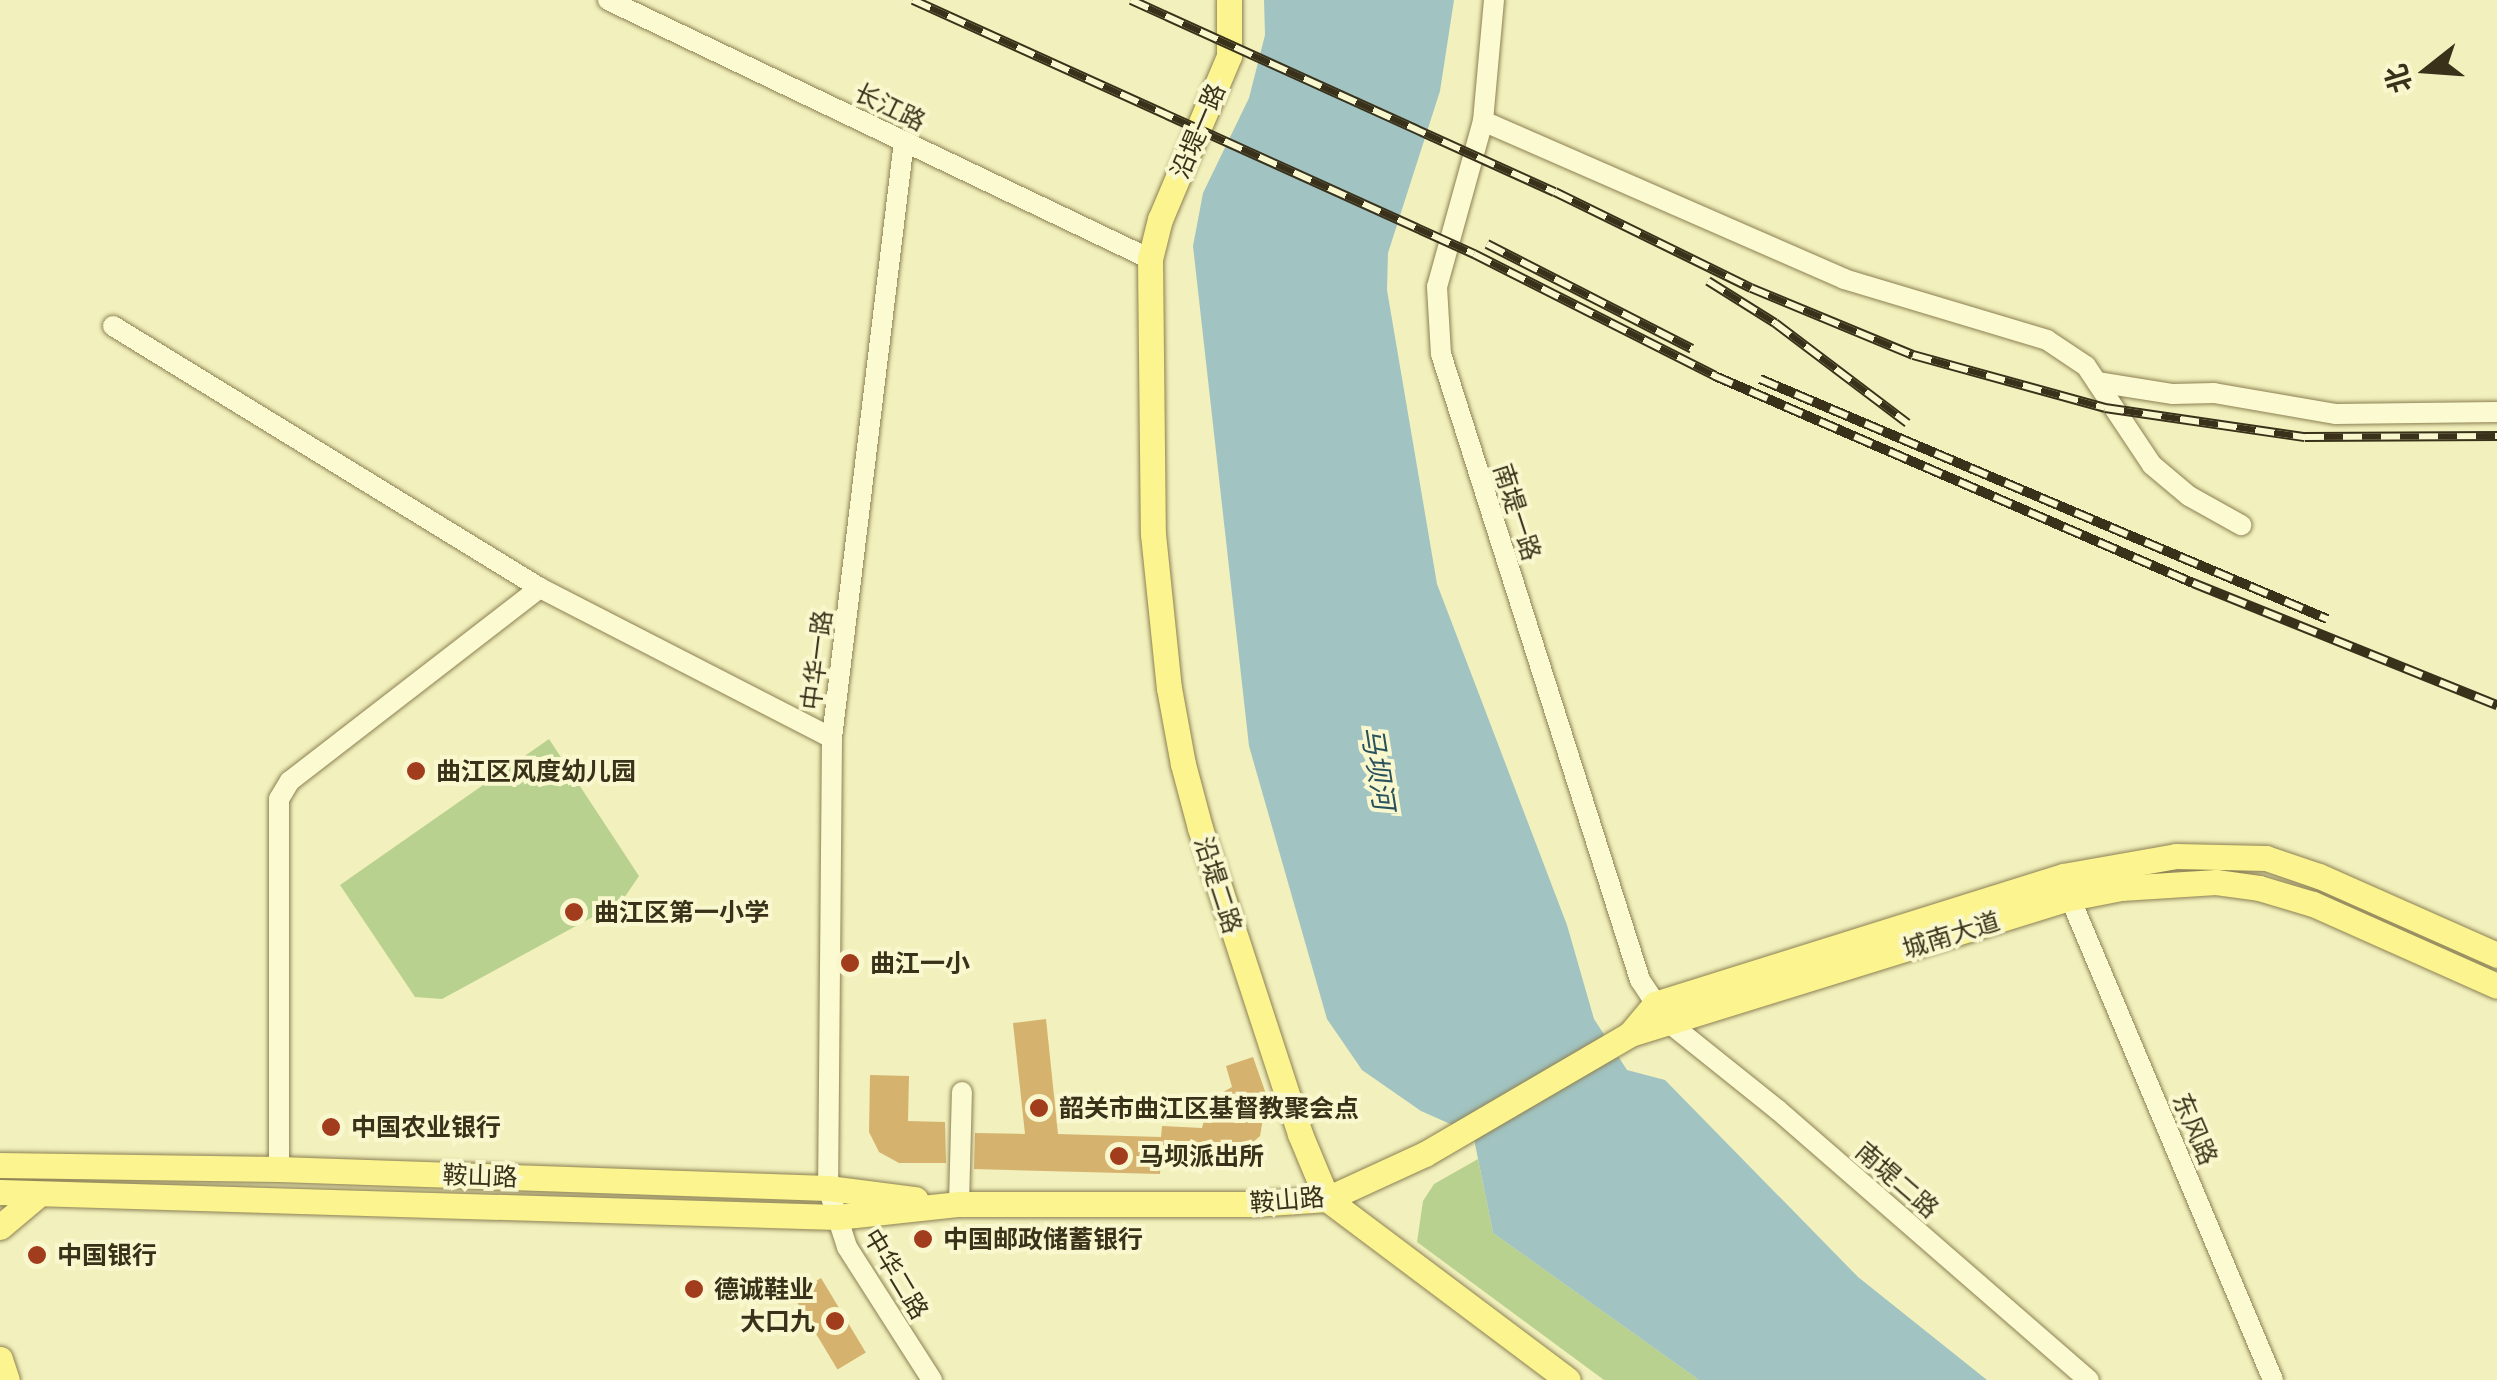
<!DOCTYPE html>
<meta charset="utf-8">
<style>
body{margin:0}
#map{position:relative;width:2497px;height:1380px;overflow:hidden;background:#f2f0bc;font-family:"IBM Plex Serif","Noto Sans SC",serif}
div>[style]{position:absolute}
.green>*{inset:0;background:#b9d18f}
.water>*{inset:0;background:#a1c3c1}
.building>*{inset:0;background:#d5b26e;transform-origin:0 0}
.roads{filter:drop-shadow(0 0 2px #8c8054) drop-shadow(0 0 2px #8c8054)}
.minor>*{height:20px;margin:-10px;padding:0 10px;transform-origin:10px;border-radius:10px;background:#fcfad0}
.major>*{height:25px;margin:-12.5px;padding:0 12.5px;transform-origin:12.5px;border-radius:12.5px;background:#fbf48f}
.rail>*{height:10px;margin-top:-5px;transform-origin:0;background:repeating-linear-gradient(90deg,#f9f7cd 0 19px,#39311a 0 38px);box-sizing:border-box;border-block:2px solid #39311a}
.dots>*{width:28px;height:28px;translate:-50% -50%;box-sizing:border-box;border:5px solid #f9f7cd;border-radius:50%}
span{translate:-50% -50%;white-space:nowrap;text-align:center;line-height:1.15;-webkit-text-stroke:8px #f9f7cd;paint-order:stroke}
.street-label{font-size:25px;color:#39311a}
.poi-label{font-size:25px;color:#39311a;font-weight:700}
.left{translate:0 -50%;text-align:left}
.right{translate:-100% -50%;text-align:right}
.water-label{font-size:28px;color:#28515b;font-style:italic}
.north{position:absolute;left:2377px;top:20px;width:100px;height:100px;-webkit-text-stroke:8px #f9f7cd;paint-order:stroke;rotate:253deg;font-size:28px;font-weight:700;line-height:40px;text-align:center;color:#39311a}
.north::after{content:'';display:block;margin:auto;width:35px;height:45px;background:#39311a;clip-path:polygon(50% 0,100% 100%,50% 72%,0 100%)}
</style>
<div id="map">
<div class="green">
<div style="clip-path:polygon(549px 739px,639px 876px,622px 901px,442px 999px,415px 997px,340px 885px)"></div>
<div style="clip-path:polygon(1478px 1159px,1493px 1233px,1699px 1380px,1604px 1380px,1417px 1242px,1423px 1201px,1434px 1184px)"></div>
</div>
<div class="water">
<div style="clip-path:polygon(1264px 0,1454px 0,1440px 91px,1388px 253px,1387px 290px,1437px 584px,1567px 925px,1594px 1019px,1627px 1070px,1665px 1080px,1858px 1277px,1987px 1380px,1699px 1380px,1493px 1233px,1473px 1134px,1421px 1111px,1362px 1070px,1327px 1019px,1249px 746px,1193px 246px,1203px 193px,1249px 98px,1265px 35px)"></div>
</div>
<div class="building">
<div style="clip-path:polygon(1046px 1019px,1058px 1134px,1161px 1137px,1162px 1126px,1202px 1128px,1209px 1100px,1232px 1087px,1226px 1066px,1253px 1057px,1272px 1111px,1264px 1113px,1260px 1136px,1239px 1154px,1238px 1163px,1161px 1160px,1160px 1174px,974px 1169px,975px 1133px,1025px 1134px,1013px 1023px)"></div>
<div style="clip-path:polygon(870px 1075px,909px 1076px,908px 1121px,945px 1122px,946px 1163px,899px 1163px,879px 1152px,869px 1132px)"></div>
<div style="left:821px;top:1278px;width:87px;height:33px;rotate:59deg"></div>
</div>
<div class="roads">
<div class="minor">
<div style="left:608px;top:0;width:601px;rotate:25.54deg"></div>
<div style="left:1494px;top:0;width:121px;rotate:95.2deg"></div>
<div style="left:1483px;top:121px;width:172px;rotate:105.5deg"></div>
<div style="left:1437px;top:287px;width:67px;rotate:86.6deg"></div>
<div style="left:1441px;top:354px;width:657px;rotate:72.36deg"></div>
<div style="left:1640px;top:980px;width:50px;rotate:56.3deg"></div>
<div style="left:1668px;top:1022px;width:141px;rotate:38.7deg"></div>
<div style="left:1778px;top:1110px;width:412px;rotate:41deg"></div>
<div style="left:1483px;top:121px;width:394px;rotate:23.6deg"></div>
<div style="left:1844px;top:279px;width:212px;rotate:16.7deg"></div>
<div style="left:2047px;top:340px;width:47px;rotate:33.7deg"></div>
<div style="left:2086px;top:366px;width:119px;rotate:56.3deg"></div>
<div style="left:2152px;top:465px;width:48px;rotate:40deg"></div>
<div style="left:2189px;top:496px;width:60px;rotate:29.1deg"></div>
<div style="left:904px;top:141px;width:601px;rotate:96.88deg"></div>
<div style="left:832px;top:738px;width:450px;rotate:90.5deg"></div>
<div style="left:828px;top:1188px;width:62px;rotate:72.1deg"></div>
<div style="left:847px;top:1247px;width:158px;rotate:57.4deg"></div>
<div style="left:113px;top:326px;width:501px;rotate:31.53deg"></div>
<div style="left:540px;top:588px;width:328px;rotate:27.2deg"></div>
<div style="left:2097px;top:382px;width:77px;rotate:9deg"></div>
<div style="left:2173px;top:394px;width:41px;rotate:-1.4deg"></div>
<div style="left:2214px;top:393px;width:124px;rotate:9.8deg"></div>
<div style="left:2336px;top:414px;width:161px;rotate:-0.7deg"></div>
<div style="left:2070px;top:898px;width:523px;rotate:67.16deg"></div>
<div style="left:279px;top:1169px;width:370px;rotate:-90deg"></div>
<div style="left:279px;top:799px;width:21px;rotate:-59deg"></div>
<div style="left:290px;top:781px;width:316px;rotate:-37.7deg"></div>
<div style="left:959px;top:1204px;width:112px;rotate:-88.5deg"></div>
</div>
<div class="major">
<div style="left:1229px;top:0;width:56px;rotate:90deg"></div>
<div style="left:1229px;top:56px;width:177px;rotate:112.9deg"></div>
<div style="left:1160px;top:219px;width:41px;rotate:104deg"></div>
<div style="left:1150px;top:259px;width:275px;rotate:89.4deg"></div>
<div style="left:1153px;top:534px;width:155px;rotate:84.1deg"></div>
<div style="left:1169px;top:688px;width:77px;rotate:79.6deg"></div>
<div style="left:1183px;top:764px;width:66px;rotate:75.1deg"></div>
<div style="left:1200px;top:828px;width:322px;rotate:71.9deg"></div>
<div style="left:1300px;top:1134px;width:70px;rotate:67.4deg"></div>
<div style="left:1327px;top:1199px;width:301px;rotate:36.9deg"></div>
<div style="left:1630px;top:1034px;width:39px;rotate:-50deg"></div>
<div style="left:1655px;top:1004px;width:428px;rotate:-17.4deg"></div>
<div style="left:2063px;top:876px;width:115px;rotate:-10deg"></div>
<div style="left:2176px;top:856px;width:90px;rotate:1.3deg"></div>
<div style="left:2266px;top:858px;width:56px;rotate:18.8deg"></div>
<div style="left:2319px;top:876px;width:195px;rotate:23.9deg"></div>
<div style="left:0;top:1165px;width:279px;rotate:0.8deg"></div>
<div style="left:279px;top:1169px;width:549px;rotate:1.98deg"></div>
<div style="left:828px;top:1188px;width:88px;rotate:7.2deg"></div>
<div style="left:0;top:1192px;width:837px;rotate:1.71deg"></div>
<div style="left:837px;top:1217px;width:123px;rotate:-6.1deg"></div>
<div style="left:959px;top:1204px;width:295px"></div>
<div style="left:1254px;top:1204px;width:73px;rotate:-3.9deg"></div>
<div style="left:1327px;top:1199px;width:108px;rotate:-24.7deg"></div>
<div style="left:1425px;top:1154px;width:238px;rotate:-30.3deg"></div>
<div style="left:1630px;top:1034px;width:461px;rotate:-17.2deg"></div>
<div style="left:2070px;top:898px;width:52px;rotate:-11.1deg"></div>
<div style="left:2121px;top:888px;width:95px;rotate:-3.6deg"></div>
<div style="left:2216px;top:882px;width:43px;rotate:7.9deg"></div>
<div style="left:2259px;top:888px;width:56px;rotate:16.5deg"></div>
<div style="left:2313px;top:904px;width:201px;rotate:24deg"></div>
<div style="left:0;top:1227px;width:51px;rotate:-40.2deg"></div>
<div style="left:0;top:1359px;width:22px;rotate:72deg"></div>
</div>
</div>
<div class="rail">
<div style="left:913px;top:0;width:616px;rotate:24.36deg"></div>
<div style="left:1474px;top:254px;width:270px;rotate:26.8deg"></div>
<div style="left:1715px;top:376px;width:521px;rotate:23.42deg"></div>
<div style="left:2193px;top:583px;width:328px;rotate:21.9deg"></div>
<div style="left:1131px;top:0;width:465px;rotate:24.4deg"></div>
<div style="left:1555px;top:192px;width:218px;rotate:26.1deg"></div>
<div style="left:1751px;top:288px;width:175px;rotate:22.5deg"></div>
<div style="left:1913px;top:355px;width:199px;rotate:15.4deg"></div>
<div style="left:2105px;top:408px;width:202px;rotate:8.3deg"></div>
<div style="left:2305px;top:437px;width:192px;rotate:-0.3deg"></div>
<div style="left:1487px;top:244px;width:230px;rotate:27.1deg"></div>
<div style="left:1708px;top:281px;width:79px;rotate:32.1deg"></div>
<div style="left:1775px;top:323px;width:166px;rotate:37.1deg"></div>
<div style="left:1760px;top:379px;width:616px;rotate:22.94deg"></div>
</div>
<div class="dots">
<div style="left:416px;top:771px;background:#a13d1d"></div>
<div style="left:574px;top:912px;background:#a13d1d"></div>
<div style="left:850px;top:963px;background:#a13d1d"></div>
<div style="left:1039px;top:1108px;background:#a13d1d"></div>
<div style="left:331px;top:1127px;background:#a13d1d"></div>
<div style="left:1119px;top:1156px;background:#a13d1d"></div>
<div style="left:923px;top:1239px;background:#a13d1d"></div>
<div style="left:37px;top:1255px;background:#a13d1d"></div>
<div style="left:694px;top:1289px;background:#a13d1d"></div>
<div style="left:835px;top:1321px;background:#a13d1d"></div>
</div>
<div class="street-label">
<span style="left:890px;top:107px;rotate:26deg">长江路</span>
<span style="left:1198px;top:131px;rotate:-67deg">沿堤一路</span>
<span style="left:1517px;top:512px;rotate:72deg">南堤一路</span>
<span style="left:817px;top:660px;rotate:-83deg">中华一路</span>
<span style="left:1218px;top:885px;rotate:72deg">沿堤二路</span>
<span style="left:1951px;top:935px;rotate:-17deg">城南大道</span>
<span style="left:2195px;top:1129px;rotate:67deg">东风路</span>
<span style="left:480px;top:1176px;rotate:2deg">鞍山路</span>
<span style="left:1897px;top:1180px;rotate:41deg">南堤二路</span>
<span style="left:1287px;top:1200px;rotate:-5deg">鞍山路</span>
<span style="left:896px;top:1274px;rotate:59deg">中华二路</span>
</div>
<div class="poi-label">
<span class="left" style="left:436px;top:771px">曲江区风度幼儿园</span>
<span class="left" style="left:594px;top:912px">曲江区第一小学</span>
<span class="left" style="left:870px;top:963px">曲江一小</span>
<span class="left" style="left:1059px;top:1108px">韶关市曲江区基督教聚会点</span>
<span class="left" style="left:351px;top:1127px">中国农业银行</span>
<span class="left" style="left:1139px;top:1156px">马坝派出所</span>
<span class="left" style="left:943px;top:1239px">中国邮政储蓄银行</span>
<span class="left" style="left:57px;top:1255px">中国银行</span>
<span class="left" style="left:714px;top:1289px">德诚鞋业</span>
<span class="right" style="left:815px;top:1321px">大口九</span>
</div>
<div class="water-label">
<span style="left:1378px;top:768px;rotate:81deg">马坝河</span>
</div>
<div class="north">北</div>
</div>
